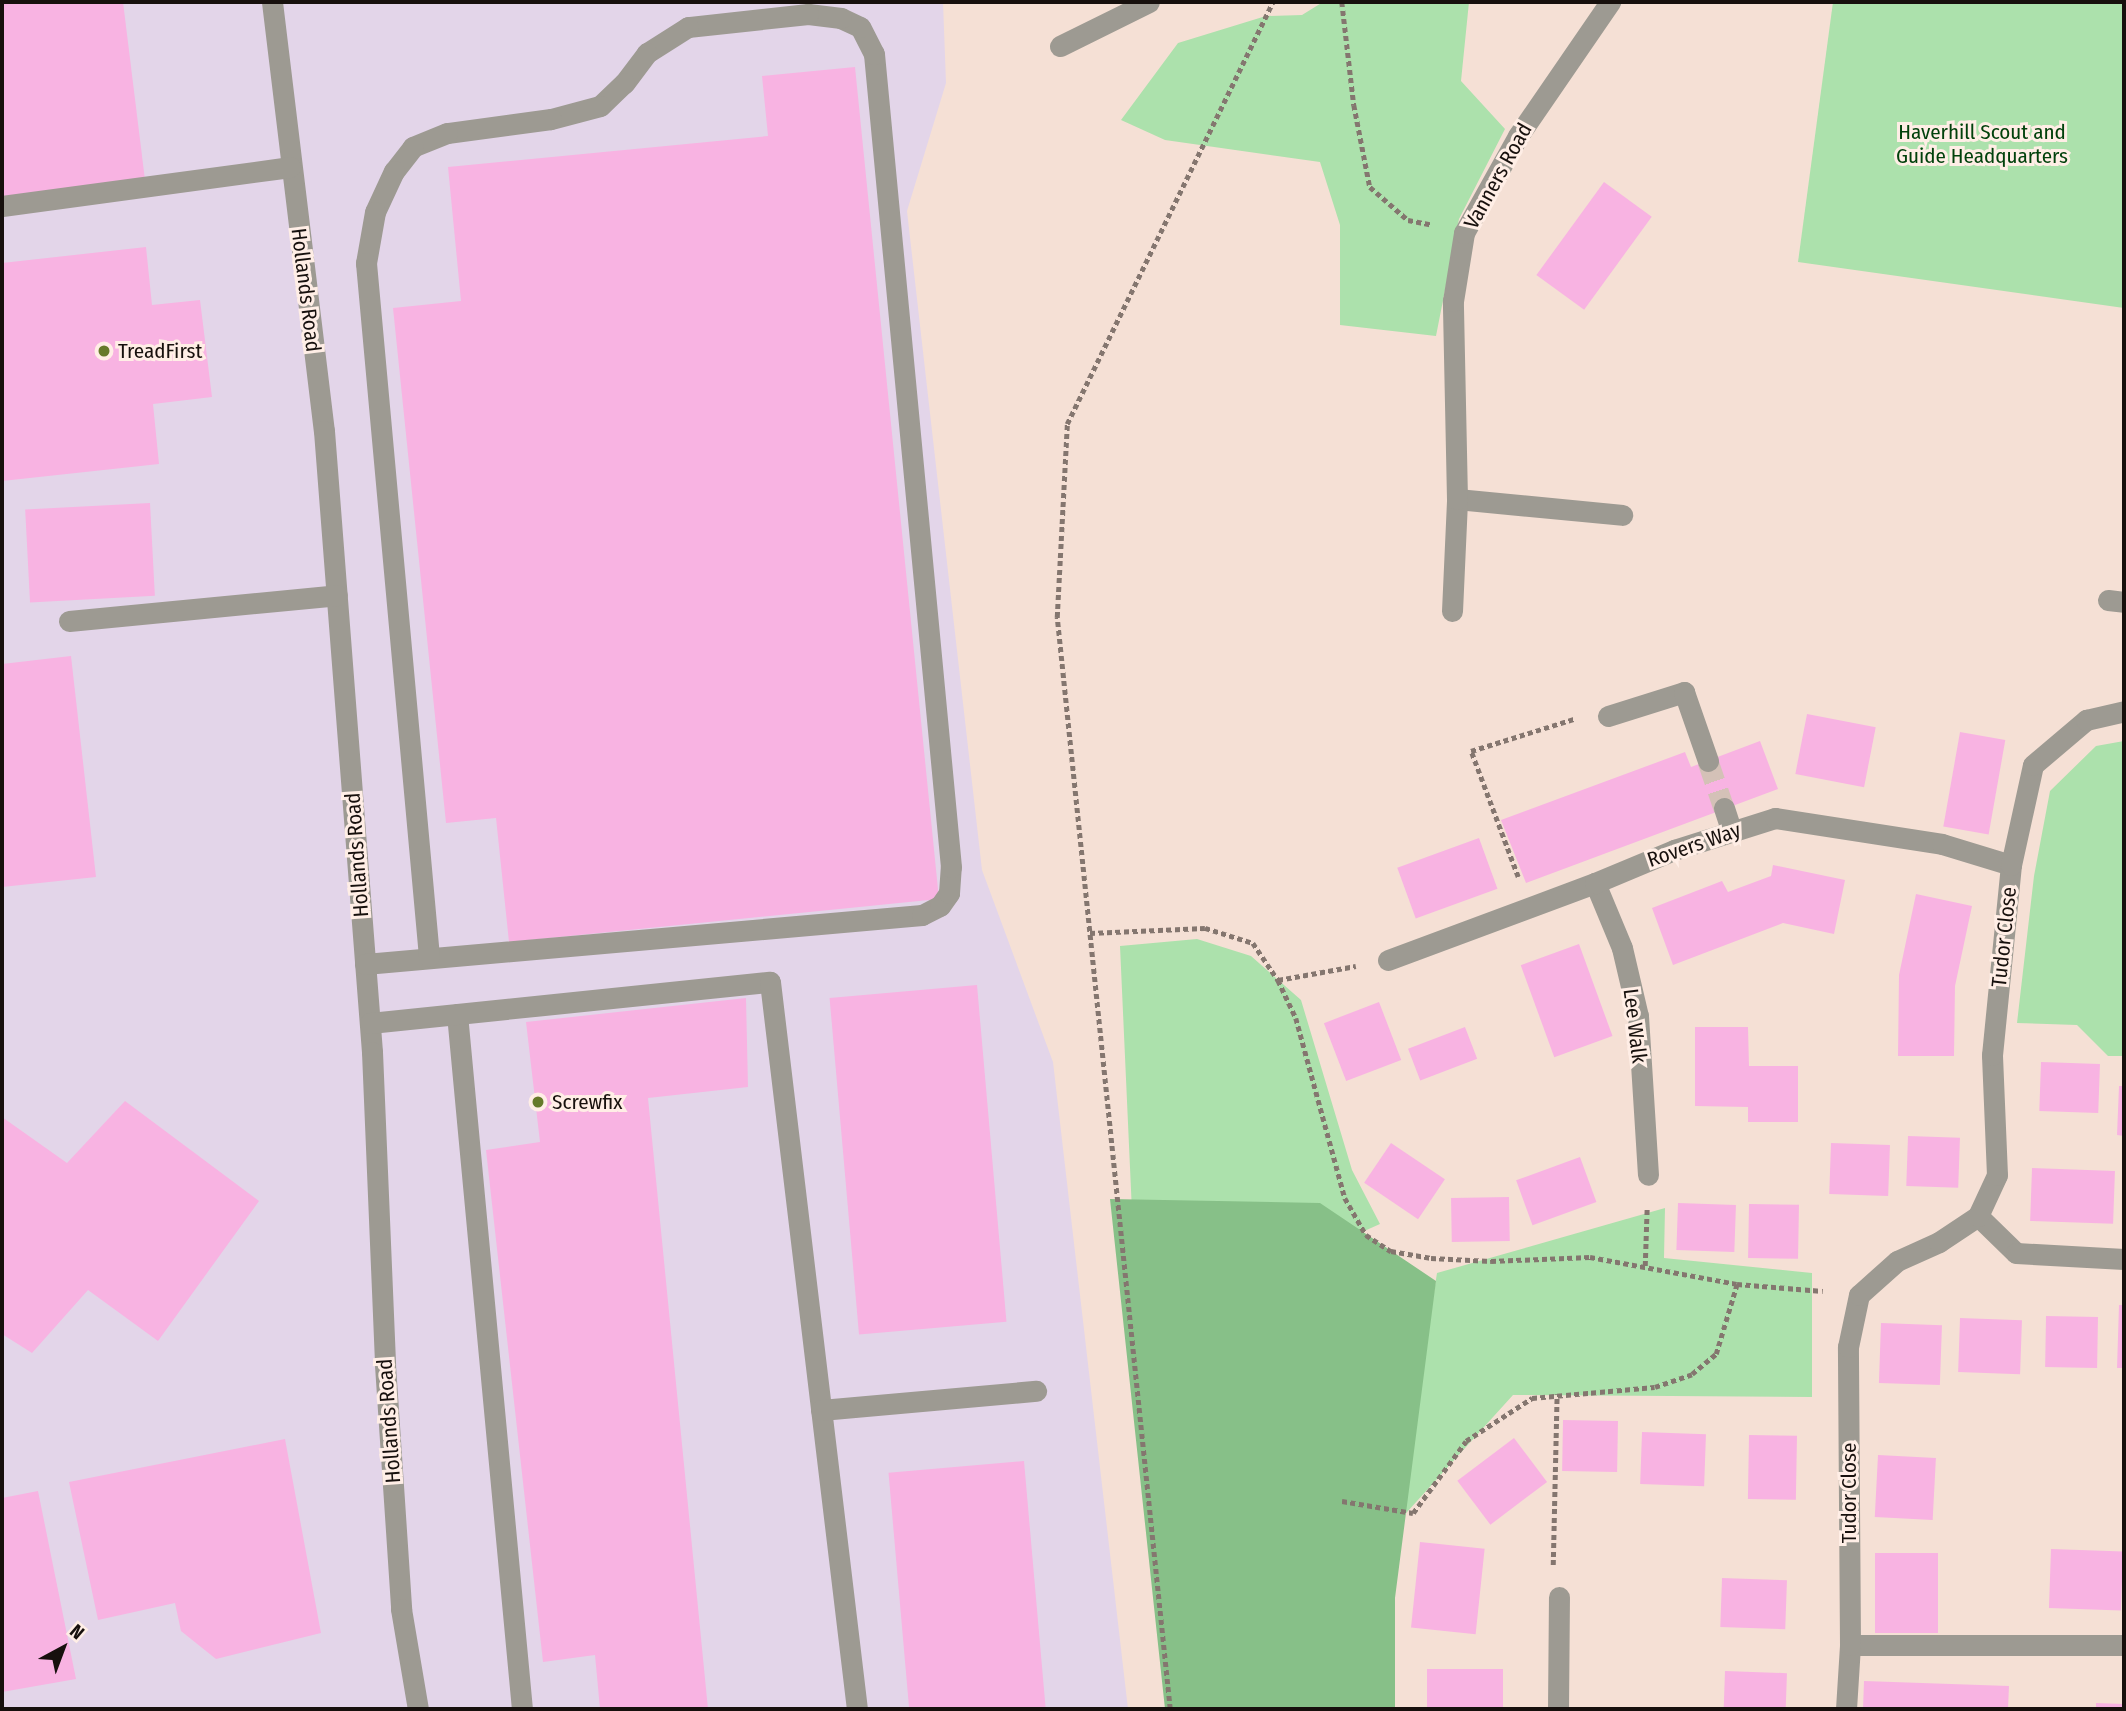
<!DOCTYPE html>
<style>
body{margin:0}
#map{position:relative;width:2126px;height:1711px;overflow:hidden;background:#f5e0d5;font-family:"Fira Sans Condensed",sans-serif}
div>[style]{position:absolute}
.industrial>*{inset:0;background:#e3d5e9}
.green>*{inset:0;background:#ace1ac}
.forest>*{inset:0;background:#87c088}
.building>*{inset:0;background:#f8b3e2;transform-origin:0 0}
.minor-tunnel>*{height:21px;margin-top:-10.5px;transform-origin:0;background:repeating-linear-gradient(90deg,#d4c1b7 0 21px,transparent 0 31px)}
.path>*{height:4.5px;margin-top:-2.25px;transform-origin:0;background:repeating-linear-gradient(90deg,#84766f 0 5px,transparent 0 8.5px)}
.minor>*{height:21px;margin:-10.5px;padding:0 10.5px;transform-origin:10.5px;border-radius:10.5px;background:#9d9a92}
.dots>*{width:19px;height:19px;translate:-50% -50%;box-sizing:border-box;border:4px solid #ffeee6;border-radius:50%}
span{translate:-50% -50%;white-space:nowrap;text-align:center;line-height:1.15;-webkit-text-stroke:6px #ffeee6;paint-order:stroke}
.park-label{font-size:21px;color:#01410b}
.street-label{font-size:21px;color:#17100d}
.poi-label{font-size:21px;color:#17100d}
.left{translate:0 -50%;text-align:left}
.frame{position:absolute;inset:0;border:4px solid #17100d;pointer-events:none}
.north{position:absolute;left:28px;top:1613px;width:70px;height:70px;-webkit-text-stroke:5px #ffeee6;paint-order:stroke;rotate:41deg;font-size:19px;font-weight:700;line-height:28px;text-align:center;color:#17100d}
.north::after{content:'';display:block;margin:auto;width:24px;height:32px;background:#17100d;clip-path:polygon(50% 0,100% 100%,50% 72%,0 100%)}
</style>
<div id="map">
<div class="industrial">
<div style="clip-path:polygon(2px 2px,943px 2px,946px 83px,907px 211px,982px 870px,1053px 1062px,1128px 1709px,2px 1709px)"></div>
</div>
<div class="green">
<div style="clip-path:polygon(1323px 2px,1469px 2px,1461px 81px,1505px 129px,1459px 219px,1436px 336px,1340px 325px,1340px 225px,1320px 162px,1165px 140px,1121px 120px,1178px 43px,1266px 16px,1302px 15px)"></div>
<div style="clip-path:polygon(1833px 2px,2124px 2px,2124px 308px,1798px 262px)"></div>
<div style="clip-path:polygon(2124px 741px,2124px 1056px,2108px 1056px,2077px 1025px,2017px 1023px,2034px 876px,2050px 791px,2096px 746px)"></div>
<div style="clip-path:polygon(1197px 939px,1251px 956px,1301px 1000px,1352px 1170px,1380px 1224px,1353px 1236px,1132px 1212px,1120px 946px)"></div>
<div style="clip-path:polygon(1665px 1208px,1664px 1258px,1812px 1273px,1812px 1397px,1513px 1395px,1398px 1522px,1437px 1273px)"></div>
</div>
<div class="forest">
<div style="clip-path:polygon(1110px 1199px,1320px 1203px,1436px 1281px,1395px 1598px,1395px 1709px,1165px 1709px)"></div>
</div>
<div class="building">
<div style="clip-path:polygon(2px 2px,123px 2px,145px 180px,2px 197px)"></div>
<div style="clip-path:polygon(855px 67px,939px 899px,509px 942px,496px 818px,446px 823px,393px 308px,461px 301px,448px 167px,768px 136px,762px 76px)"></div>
<div style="left:1604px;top:182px;width:59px;height:115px;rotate:36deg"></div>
<div style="clip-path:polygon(146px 247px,152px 305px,200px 300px,212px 397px,153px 404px,159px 464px,2px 481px,2px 263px)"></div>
<div style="left:150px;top:503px;width:93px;height:125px;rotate:87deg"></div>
<div style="clip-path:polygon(71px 656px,96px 877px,2px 887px,2px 664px)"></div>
<div style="left:1807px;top:714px;width:70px;height:61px;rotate:11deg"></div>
<div style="left:1960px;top:732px;width:46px;height:96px;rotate:10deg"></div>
<div style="clip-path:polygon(1760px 741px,1778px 789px,1526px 883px,1501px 820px,1685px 752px,1691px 767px)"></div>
<div style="left:1479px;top:838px;width:54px;height:87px;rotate:70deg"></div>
<div style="clip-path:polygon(1773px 865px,1845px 880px,1834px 934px,1783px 923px,1673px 965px,1652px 908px,1722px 881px,1728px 892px,1771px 876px)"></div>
<div style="clip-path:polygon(1916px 894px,1972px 906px,1955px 986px,1954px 1056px,1898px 1056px,1899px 975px)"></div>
<div style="left:1579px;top:944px;width:98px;height:62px;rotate:70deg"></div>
<div style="left:977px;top:985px;width:338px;height:148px;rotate:85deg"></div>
<div style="clip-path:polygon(746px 998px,748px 1087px,648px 1098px,708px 1709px,600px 1709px,595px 1655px,543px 1662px,486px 1150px,540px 1142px,526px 1022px)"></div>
<div style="left:1379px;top:1002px;width:62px;height:59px;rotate:69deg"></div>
<div style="left:1465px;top:1027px;width:34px;height:61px;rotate:69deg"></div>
<div style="clip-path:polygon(1695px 1027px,1748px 1027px,1749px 1066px,1798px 1066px,1798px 1122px,1748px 1122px,1748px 1107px,1695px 1106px)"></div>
<div style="left:2041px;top:1062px;width:59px;height:49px;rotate:2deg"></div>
<div style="clip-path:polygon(2119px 1086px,2124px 1086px,2124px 1136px,2117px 1135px)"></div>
<div style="clip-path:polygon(125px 1101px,259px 1201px,158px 1341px,88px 1290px,32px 1353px,2px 1334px,2px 1117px,67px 1163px)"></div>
<div style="left:1908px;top:1136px;width:52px;height:50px;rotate:2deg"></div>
<div style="left:1391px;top:1143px;width:65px;height:48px;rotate:34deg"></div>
<div style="left:1831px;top:1143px;width:59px;height:51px;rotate:2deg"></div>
<div style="left:1580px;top:1157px;width:48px;height:68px;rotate:70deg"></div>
<div style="left:2032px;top:1168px;width:83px;height:53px;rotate:2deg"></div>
<div style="left:1509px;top:1197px;width:44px;height:58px;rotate:89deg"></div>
<div style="left:1678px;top:1203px;width:58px;height:47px;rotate:2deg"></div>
<div style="left:1749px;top:1204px;width:50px;height:54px;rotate:1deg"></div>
<div style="clip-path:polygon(2119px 1305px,2124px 1305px,2124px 1368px,2117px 1368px)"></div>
<div style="left:2046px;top:1316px;width:52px;height:51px;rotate:1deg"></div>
<div style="left:1960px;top:1318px;width:62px;height:54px;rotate:2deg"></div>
<div style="left:1881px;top:1323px;width:61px;height:60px;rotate:2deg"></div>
<div style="left:1563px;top:1420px;width:55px;height:51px;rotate:1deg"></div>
<div style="left:1642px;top:1432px;width:64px;height:52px;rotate:2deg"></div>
<div style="left:1749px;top:1435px;width:48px;height:64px;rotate:1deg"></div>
<div style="left:1514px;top:1438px;width:55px;height:71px;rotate:53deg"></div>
<div style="clip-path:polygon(285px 1439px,321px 1633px,216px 1659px,181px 1631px,175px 1603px,98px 1620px,69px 1482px)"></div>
<div style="left:1878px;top:1455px;width:58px;height:62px;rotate:3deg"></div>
<div style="left:1024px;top:1461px;width:249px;height:136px;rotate:85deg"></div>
<div style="clip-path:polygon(38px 1491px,76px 1679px,2px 1692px,2px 1498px)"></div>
<div style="left:1420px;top:1542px;width:65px;height:86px;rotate:6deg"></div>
<div style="left:2051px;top:1549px;width:72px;height:59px;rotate:2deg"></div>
<div style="left:1875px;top:1553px;width:63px;height:80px"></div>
<div style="left:1722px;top:1578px;width:65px;height:49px;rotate:2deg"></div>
<div style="left:1503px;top:1669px;width:40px;height:76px;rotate:90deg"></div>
<div style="left:1725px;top:1671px;width:62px;height:38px;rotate:2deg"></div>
<div style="clip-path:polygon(1864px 1681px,2009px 1686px,2008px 1709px,1863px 1709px)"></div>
<div style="clip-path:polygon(2096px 1703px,2124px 1704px,2124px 1709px,2096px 1709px)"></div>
</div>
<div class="minor-tunnel">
<div style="left:1708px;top:761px;width:50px;rotate:71.2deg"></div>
</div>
<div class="path">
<div style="left:1342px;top:2px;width:104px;rotate:83.4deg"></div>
<div style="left:1354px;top:105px;width:84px;rotate:79deg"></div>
<div style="left:1370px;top:187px;width:50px;rotate:41deg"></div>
<div style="left:1408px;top:220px;width:25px;rotate:11deg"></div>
<div style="left:1518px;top:877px;width:134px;rotate:-110.5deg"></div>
<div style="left:1471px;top:751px;width:108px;rotate:-17.3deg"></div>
<div style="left:1090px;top:933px;width:115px;rotate:-2.5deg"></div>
<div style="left:1205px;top:928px;width:50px;rotate:17.4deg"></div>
<div style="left:1253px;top:943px;width:45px;rotate:56deg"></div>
<div style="left:1278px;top:980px;width:42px;rotate:64.7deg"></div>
<div style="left:1296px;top:1018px;width:187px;rotate:74.8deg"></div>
<div style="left:1345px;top:1198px;width:43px;rotate:60.4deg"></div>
<div style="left:1366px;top:1235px;width:30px;rotate:33deg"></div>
<div style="left:1391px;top:1251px;width:41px;rotate:9.9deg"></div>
<div style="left:1431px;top:1258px;width:60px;rotate:2.9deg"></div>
<div style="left:1491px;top:1261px;width:99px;rotate:-2.3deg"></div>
<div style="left:1590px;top:1257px;width:149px;rotate:10.4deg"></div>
<div style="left:1737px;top:1284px;width:86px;rotate:4.7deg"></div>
<div style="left:1278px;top:980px;width:79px;rotate:-10.2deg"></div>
<div style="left:1645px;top:1266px;width:59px;rotate:-88.1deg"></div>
<div style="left:1342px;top:1501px;width:72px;rotate:9.6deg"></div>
<div style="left:1413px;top:1513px;width:89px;rotate:-53.6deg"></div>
<div style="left:1466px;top:1441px;width:79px;rotate:-33.1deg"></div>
<div style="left:1532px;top:1398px;width:123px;rotate:-5.1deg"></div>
<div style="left:1655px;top:1387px;width:39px;rotate:-19deg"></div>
<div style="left:1692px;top:1374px;width:31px;rotate:-40deg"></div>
<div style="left:1716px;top:1354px;width:73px;rotate:-73.3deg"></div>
<div style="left:1553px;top:1565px;width:171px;rotate:-88.7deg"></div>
<div style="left:1170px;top:1709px;width:1098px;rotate:-95.91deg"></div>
<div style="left:1057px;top:617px;width:193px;rotate:-87deg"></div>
<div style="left:1067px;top:424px;width:470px;rotate:-64deg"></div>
</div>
<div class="minor">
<div style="left:272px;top:2px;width:432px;rotate:83.1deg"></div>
<div style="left:324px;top:431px;width:623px;rotate:85.58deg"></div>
<div style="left:372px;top:1052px;width:313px;rotate:87.6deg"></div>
<div style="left:385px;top:1365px;width:245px;rotate:86.2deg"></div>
<div style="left:401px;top:1609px;width:101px;rotate:80.4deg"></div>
<div style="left:1060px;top:46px;width:99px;rotate:-26.3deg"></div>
<div style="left:2px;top:206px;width:291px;rotate:-7.7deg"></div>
<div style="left:1457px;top:499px;width:166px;rotate:5.5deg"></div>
<div style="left:2108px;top:600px;width:16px;rotate:7deg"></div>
<div style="left:1452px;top:611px;width:112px;rotate:-87.4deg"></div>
<div style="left:1457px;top:499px;width:198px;rotate:-91.2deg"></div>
<div style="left:1453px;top:301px;width:69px;rotate:-80.8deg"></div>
<div style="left:1464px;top:233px;width:111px;rotate:-60.9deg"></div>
<div style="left:1518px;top:136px;width:163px;rotate:-55.5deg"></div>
<div style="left:69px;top:621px;width:269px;rotate:-5.5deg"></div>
<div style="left:1608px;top:716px;width:80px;rotate:-17.5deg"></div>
<div style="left:1684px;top:692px;width:73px;rotate:70.8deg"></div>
<div style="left:1724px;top:808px;width:25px;rotate:72deg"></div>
<div style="left:1595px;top:883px;width:70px;rotate:67.4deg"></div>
<div style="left:1622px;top:948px;width:70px;rotate:76.8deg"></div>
<div style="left:1638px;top:1016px;width:159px;rotate:86.4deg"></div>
<div style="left:1388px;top:960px;width:221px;rotate:-20.4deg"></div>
<div style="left:1595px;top:883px;width:86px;rotate:-22.7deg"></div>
<div style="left:1674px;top:850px;width:106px;rotate:-17.6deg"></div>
<div style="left:1775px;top:818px;width:169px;rotate:8.8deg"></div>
<div style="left:1942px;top:844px;width:72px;rotate:16.9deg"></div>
<div style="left:365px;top:964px;width:559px;rotate:-5.03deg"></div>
<div style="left:922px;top:915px;width:20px;rotate:-27deg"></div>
<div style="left:940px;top:906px;width:16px;rotate:-55deg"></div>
<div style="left:949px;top:893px;width:26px;rotate:-86deg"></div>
<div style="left:951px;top:867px;width:817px;rotate:-95.41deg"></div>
<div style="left:874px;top:54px;width:30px;rotate:-117deg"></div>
<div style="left:860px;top:27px;width:21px;rotate:-155deg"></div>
<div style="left:841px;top:18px;width:33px;rotate:-173deg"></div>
<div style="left:808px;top:14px;width:121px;rotate:173.8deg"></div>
<div style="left:688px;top:27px;width:49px;rotate:147.6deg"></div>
<div style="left:647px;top:53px;width:38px;rotate:127deg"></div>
<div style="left:624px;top:83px;width:33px;rotate:136deg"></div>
<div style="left:600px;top:106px;width:51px;rotate:165.1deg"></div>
<div style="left:551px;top:119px;width:105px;rotate:172.3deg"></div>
<div style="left:447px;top:133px;width:37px;rotate:158deg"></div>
<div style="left:413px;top:147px;width:31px;rotate:128deg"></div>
<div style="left:394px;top:171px;width:45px;rotate:114.9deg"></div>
<div style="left:375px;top:212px;width:52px;rotate:100deg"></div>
<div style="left:366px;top:263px;width:696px;rotate:84.81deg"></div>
<div style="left:457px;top:1014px;width:698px;rotate:84.66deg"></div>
<div style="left:370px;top:1023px;width:402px;rotate:-5.9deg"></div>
<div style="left:770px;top:982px;width:732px;rotate:83.18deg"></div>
<div style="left:1978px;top:1216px;width:53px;rotate:44.2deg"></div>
<div style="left:2016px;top:1253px;width:108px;rotate:3.2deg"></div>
<div style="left:821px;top:1410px;width:216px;rotate:-5.1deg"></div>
<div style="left:1850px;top:1645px;width:274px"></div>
<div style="left:1558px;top:1709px;width:112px;rotate:-89.5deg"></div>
<div style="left:1846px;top:1709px;width:64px;rotate:-86.4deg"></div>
<div style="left:1850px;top:1645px;width:298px;rotate:-90.4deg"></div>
<div style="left:1848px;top:1347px;width:53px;rotate:-78.1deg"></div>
<div style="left:1859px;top:1295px;width:51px;rotate:-41.8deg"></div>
<div style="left:1897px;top:1261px;width:46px;rotate:-24.3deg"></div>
<div style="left:1939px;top:1242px;width:47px;rotate:-33.7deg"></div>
<div style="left:1978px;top:1216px;width:45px;rotate:-65.1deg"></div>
<div style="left:1997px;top:1175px;width:120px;rotate:-92.4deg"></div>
<div style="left:1992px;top:1055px;width:191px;rotate:-84.3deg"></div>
<div style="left:2011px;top:865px;width:102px;rotate:-77.6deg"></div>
<div style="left:2033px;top:765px;width:70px;rotate:-40.3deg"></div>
<div style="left:2086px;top:720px;width:39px;rotate:-13deg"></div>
</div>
<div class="dots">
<div style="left:104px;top:351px;background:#667a2a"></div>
<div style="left:538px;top:1102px;background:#667a2a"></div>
</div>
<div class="park-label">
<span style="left:1982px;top:144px">Haverhill Scout and<br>Guide Headquarters</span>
</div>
<div class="street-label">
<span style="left:1498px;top:176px;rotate:-61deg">Vanners Road</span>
<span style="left:306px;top:290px;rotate:83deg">Hollands Road</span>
<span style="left:1694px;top:845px;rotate:-19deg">Rovers Way</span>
<span style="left:357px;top:855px;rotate:-94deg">Hollands Road</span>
<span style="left:2004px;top:937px;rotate:-84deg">Tudor Close</span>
<span style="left:1635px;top:1026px;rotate:83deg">Lee Walk</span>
<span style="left:389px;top:1421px;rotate:-94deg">Hollands Road</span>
<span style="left:1849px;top:1493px;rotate:-90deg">Tudor Close</span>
</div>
<div class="poi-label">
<span class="left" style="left:118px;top:351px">TreadFirst</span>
<span class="left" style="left:552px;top:1102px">Screwfix</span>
</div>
<div class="frame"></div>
<div class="north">N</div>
</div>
